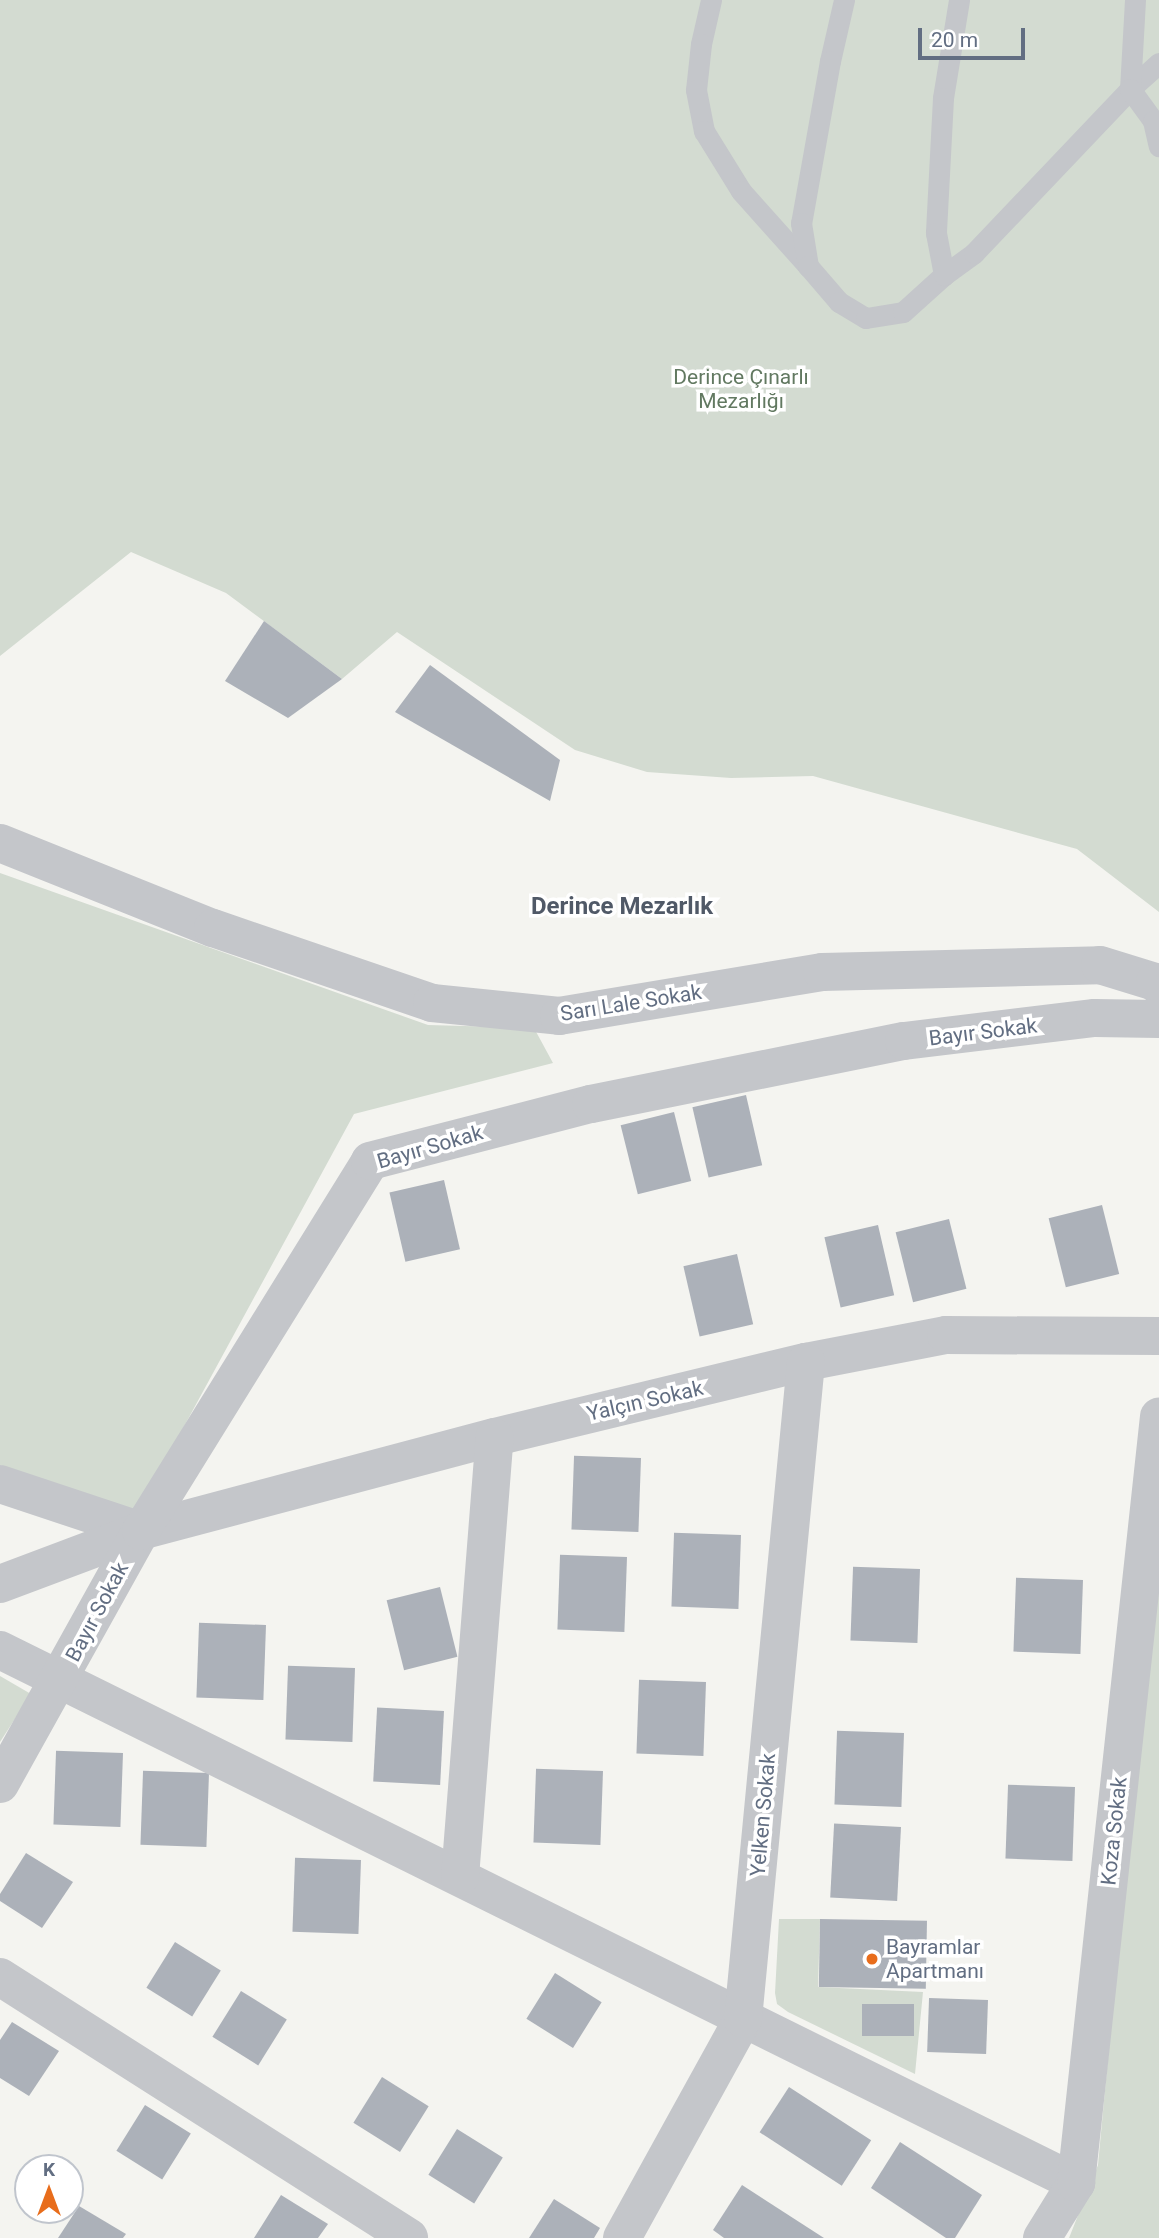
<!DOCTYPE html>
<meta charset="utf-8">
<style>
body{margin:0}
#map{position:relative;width:1159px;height:2238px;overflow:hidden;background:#f4f4f0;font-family:Roboto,sans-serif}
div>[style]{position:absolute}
.green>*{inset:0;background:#d3dbd1}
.building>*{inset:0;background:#acb1b9;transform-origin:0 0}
.lane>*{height:21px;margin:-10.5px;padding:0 10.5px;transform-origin:10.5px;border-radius:10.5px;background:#c4c6ca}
.street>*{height:38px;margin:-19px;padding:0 19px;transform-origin:19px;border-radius:19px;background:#c4c6ca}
.dots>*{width:19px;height:19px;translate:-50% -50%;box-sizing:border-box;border:4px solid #fff;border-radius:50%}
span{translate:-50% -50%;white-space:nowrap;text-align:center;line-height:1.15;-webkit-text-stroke:7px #fff;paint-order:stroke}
.park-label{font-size:21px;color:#627961}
.street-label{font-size:21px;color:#626e82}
.poi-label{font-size:21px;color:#626e82}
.left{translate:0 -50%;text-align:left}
.quarter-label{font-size:24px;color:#505967;font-weight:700}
.north{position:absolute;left:14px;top:2154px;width:70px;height:70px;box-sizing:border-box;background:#fff;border:2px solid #c0c5cd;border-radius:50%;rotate:0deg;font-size:19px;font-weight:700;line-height:28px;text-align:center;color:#626e82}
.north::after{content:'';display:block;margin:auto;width:24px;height:32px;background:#e86d1c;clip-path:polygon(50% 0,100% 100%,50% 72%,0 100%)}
.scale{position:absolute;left:918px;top:28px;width:107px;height:32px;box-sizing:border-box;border:4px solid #626e82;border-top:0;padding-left:9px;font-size:21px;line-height:24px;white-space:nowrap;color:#626e82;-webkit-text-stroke:5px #fff;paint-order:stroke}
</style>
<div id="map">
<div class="green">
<div style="clip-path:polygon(0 0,1159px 0,1159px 912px,1077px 849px,813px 776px,731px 778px,647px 772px,575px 750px,397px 632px,342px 679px,226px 593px,131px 552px,0 656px)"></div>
<div style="clip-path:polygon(0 873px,428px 1025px,534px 1028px,553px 1063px,354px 1114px,138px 1511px,0 1465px)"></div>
<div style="clip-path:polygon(1159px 1513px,1159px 2238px,1069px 2238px,1098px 2165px)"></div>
<div style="clip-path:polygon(0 1676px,31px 1694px,0 1742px)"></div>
<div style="clip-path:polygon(779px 1919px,820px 1919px,818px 1987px,923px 1992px,915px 2074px,788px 2012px,777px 2004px,775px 1993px)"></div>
</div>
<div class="building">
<div style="clip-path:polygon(264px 621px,342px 679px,288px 718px,225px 681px)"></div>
<div style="clip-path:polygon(430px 665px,560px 760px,550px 801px,395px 712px)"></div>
<div style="left:746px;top:1095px;width:72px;height:55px;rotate:77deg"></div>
<div style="left:674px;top:1112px;width:71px;height:55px;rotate:76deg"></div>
<div style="left:444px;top:1180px;width:71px;height:56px;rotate:77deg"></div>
<div style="left:1102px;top:1205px;width:71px;height:55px;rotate:76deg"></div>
<div style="left:949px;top:1219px;width:72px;height:55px;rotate:76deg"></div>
<div style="left:878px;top:1225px;width:72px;height:55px;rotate:77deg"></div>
<div style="left:737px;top:1254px;width:72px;height:55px;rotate:77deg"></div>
<div style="left:641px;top:1458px;width:74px;height:67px;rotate:92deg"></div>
<div style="left:741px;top:1535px;width:74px;height:67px;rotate:92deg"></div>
<div style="left:627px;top:1557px;width:75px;height:67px;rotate:92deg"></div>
<div style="left:920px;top:1569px;width:74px;height:67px;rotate:92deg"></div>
<div style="left:1083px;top:1580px;width:74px;height:67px;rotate:92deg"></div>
<div style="left:440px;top:1587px;width:72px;height:55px;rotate:76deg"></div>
<div style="left:266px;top:1625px;width:75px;height:67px;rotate:92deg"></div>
<div style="left:355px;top:1668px;width:74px;height:67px;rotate:92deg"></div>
<div style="left:706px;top:1682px;width:74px;height:67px;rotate:92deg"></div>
<div style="left:444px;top:1711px;width:74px;height:67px;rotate:93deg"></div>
<div style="left:904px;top:1733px;width:74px;height:67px;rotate:92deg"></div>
<div style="left:123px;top:1753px;width:74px;height:67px;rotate:92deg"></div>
<div style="left:603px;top:1771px;width:74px;height:67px;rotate:92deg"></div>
<div style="left:209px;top:1773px;width:74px;height:66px;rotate:92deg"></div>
<div style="left:1075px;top:1787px;width:74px;height:67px;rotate:92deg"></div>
<div style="left:901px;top:1827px;width:74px;height:67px;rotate:93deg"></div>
<div style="clip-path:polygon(26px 1853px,73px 1882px,42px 1928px,0 1901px,0 1894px)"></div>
<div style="left:361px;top:1860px;width:74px;height:66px;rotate:92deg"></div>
<div style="left:820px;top:1919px;width:107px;height:68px;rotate:1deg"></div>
<div style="left:175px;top:1942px;width:54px;height:54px;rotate:32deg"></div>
<div style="left:555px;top:1973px;width:55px;height:54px;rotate:32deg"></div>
<div style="left:241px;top:1991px;width:54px;height:54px;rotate:32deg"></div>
<div style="left:988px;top:2000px;width:54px;height:59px;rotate:92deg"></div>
<div style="left:862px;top:2004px;width:52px;height:32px"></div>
<div style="clip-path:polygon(12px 2022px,59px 2051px,29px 2096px,0 2078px,0 2040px)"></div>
<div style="left:382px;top:2077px;width:55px;height:54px;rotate:32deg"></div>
<div style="left:789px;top:2087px;width:98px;height:54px;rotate:33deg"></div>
<div style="left:145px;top:2105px;width:54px;height:54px;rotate:32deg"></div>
<div style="left:457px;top:2129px;width:54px;height:54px;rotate:32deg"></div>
<div style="clip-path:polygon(900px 2142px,982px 2195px,955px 2238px,946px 2238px,871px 2188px)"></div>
<div style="clip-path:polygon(742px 2185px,824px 2238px,724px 2238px,713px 2230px)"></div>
<div style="clip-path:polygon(281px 2195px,328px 2224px,318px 2238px,254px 2238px)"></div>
<div style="clip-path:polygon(554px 2199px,600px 2228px,594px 2238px,529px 2238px)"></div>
<div style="clip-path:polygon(79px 2206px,126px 2234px,123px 2238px,58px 2238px)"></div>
</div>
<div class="lane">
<div style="left:711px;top:0;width:45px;rotate:102.8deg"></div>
<div style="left:701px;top:44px;width:46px;rotate:96.2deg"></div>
<div style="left:696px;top:90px;width:42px;rotate:79deg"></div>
<div style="left:704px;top:131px;width:70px;rotate:58.3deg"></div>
<div style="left:741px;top:191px;width:101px;rotate:48.2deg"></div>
<div style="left:844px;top:0;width:63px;rotate:102.9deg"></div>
<div style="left:830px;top:61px;width:165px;rotate:100.1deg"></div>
<div style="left:801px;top:223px;width:44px;rotate:80.8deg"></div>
<div style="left:808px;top:266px;width:48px;rotate:49.3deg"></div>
<div style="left:839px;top:302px;width:31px;rotate:31deg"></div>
<div style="left:866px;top:318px;width:37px;rotate:-9deg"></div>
<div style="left:903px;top:312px;width:55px;rotate:-42.1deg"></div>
<div style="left:959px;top:0;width:99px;rotate:99.3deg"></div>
<div style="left:943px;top:98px;width:135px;rotate:93deg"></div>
<div style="left:936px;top:233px;width:43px;rotate:79.2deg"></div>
<div style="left:944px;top:275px;width:37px;rotate:-36deg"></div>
<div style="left:974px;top:253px;width:226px;rotate:-46.4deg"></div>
<div style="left:1130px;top:89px;width:39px;rotate:-42deg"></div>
<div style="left:1135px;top:0;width:89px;rotate:93.2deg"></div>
<div style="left:1130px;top:89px;width:39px;rotate:54deg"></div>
<div style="left:1153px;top:121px;width:26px;rotate:77deg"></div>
</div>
<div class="street">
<div style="left:0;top:843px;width:229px;rotate:21.8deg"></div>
<div style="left:213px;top:928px;width:231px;rotate:18.9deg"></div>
<div style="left:432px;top:1003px;width:128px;rotate:5.8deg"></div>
<div style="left:559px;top:1016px;width:267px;rotate:-9.5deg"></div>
<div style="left:822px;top:972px;width:278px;rotate:-1.4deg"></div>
<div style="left:1100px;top:965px;width:58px;rotate:17.2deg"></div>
<div style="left:1155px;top:982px;width:6px;rotate:45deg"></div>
<div style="left:0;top:1484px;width:149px;rotate:18.4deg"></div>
<div style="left:0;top:1584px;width:151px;rotate:-20.6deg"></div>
<div style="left:141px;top:1531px;width:366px;rotate:-14.9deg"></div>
<div style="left:495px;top:1437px;width:320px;rotate:-13.6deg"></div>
<div style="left:806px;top:1362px;width:143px;rotate:-10.9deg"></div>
<div style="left:946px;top:1335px;width:213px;rotate:0.3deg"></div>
<div style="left:0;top:1650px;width:1201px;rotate:26.35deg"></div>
<div style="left:0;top:1784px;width:290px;rotate:-60.9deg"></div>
<div style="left:141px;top:1531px;width:435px;rotate:-58.2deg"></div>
<div style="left:370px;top:1161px;width:228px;rotate:-14.5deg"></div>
<div style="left:591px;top:1104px;width:319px;rotate:-11.4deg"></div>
<div style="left:904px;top:1041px;width:192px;rotate:-6.9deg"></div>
<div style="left:1095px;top:1018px;width:64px;rotate:0.9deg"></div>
<div style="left:460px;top:1877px;width:441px;rotate:-85.5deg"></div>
<div style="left:0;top:1977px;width:485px;rotate:32.5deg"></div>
<div style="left:622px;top:2238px;width:250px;rotate:-61.1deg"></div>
<div style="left:743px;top:2019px;width:660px;rotate:-84.52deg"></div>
<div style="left:1042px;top:2238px;width:65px;rotate:-58.3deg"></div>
<div style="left:1076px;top:2183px;width:771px;rotate:-83.82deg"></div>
</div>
<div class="dots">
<div style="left:872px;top:1959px;background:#e86d1c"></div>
</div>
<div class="park-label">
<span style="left:741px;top:389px">Derince Çınarlı<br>Mezarlığı</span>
</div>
<div class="street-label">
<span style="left:631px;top:1003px;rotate:-9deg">Sarı Lale Sokak</span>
<span style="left:983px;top:1032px;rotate:-7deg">Bayır Sokak</span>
<span style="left:430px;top:1147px;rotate:-16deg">Bayır Sokak</span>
<span style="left:645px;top:1401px;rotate:-13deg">Yalçın Sokak</span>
<span style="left:97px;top:1612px;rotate:-62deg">Bayır Sokak</span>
<span style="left:763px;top:1815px;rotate:-85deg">Yelken Sokak</span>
<span style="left:1114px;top:1831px;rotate:-84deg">Koza Sokak</span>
</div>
<div class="poi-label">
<span class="left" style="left:886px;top:1959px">Bayramlar<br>Apartmanı</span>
</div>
<div class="quarter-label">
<span style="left:622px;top:907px">Derince Mezarlık</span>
</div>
<div class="north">K</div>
<div class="scale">20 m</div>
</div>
